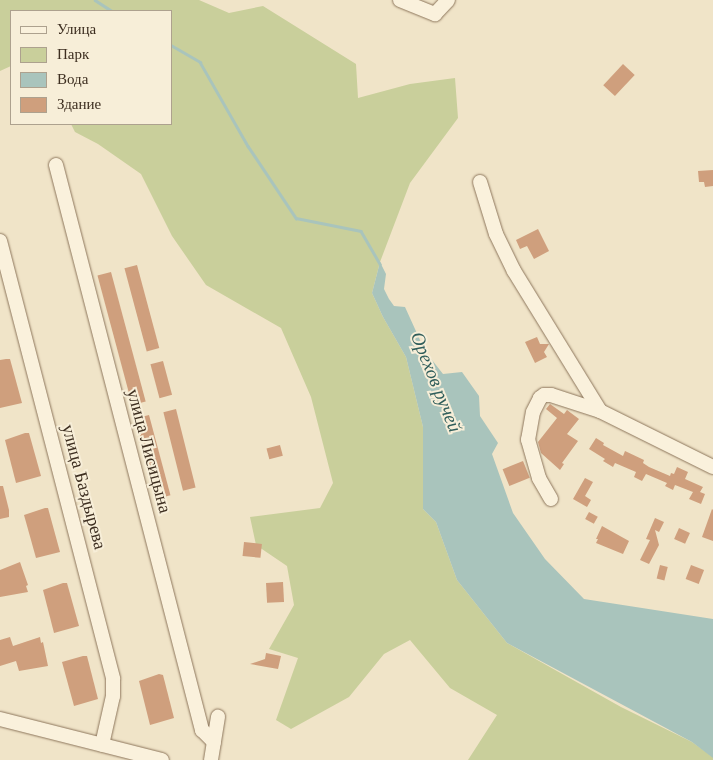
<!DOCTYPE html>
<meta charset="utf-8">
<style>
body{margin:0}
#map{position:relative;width:713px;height:760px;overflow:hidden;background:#f0e4c8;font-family:Georgia,serif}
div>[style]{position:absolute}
.green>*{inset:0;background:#c9cf9b}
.water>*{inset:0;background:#a9c4bc}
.stream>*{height:2.5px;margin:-1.25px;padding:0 1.25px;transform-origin:1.25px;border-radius:1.25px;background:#a9c4bc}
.building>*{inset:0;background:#cf9f7d;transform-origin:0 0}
.roads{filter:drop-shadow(0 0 1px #8d765c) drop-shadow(0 0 1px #8d765c)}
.minor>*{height:14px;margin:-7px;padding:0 7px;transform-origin:7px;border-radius:7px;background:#faf1dc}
span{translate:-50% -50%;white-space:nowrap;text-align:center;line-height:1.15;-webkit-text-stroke:4px #f7eed8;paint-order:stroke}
.street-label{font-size:18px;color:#3d2e20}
.water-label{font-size:19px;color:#2f5d5a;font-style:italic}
.legend{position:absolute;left:10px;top:10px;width:162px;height:115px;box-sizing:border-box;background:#f7eed8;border:1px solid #ada18e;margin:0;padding:6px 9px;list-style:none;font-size:15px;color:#3d2e20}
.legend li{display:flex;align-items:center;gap:10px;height:25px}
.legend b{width:25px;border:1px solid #ada18e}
</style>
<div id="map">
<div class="green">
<div style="clip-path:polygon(0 0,199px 0,229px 13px,263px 6px,356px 64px,358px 98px,410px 84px,455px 78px,458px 118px,410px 183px,380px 262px,372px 293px,383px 317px,406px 357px,423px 427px,423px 509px,436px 522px,457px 580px,507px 643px,621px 707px,692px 742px,713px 757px,713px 760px,468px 760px,497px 715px,450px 688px,410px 640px,384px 654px,349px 697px,291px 729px,276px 720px,298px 658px,269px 649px,294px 605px,287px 566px,256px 545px,250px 517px,320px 508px,333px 483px,311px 397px,281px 328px,206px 285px,172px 236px,141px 174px,98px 144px,75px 132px,71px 124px,171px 124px,171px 11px,11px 11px,11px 66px,0 71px)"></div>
</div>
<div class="water">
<div style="clip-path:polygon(380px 262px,386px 274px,384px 289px,389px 299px,394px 306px,405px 307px,425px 351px,443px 374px,462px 372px,479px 396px,480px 416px,498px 443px,492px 454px,513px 513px,545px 559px,584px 599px,713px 619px,713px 758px,692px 742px,507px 643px,457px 580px,436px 522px,423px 509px,423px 427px,406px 357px,383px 317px,372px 293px)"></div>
</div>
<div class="stream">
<div style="left:95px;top:0;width:20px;rotate:33deg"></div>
<div style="left:171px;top:45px;width:34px;rotate:30deg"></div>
<div style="left:200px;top:62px;width:97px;rotate:60.3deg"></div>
<div style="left:248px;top:146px;width:87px;rotate:56.3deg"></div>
<div style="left:296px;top:218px;width:66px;rotate:11.3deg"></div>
<div style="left:361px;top:231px;width:38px;rotate:60deg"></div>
</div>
<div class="building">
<div style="left:623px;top:64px;width:16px;height:29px;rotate:43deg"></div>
<div style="clip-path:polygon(713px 170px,713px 186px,705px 187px,704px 182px,699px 182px,698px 171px)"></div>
<div style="clip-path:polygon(538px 229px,549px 251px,534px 259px,527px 246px,520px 249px,516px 240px)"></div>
<div style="left:137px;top:265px;width:86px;height:13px;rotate:75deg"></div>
<div style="left:111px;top:272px;width:134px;height:14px;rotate:75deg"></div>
<div style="clip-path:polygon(537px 337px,540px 344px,549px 344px,544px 352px,547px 357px,535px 363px,525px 342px)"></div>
<div style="clip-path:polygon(6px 359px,10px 359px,22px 403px,0 408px,0 360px)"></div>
<div style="left:163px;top:361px;width:35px;height:13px;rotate:75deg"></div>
<div style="clip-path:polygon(550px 404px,564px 414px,567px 410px,579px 419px,567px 434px,578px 441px,562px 463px,564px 464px,560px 470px,541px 453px,538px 442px,557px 418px,546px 409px)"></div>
<div style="left:176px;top:409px;width:81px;height:13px;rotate:76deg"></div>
<div style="left:149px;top:415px;width:83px;height:14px;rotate:75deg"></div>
<div style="clip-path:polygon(25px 433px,29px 433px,41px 476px,16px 483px,5px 440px)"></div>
<div style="clip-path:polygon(596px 438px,604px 443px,603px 445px,623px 456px,625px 451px,644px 460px,643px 463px,649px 467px,670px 476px,671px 473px,674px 474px,677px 467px,688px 472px,685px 479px,703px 487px,700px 492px,705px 494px,701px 504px,689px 499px,693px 492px,675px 485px,673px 490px,665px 486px,667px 483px,646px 474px,642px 481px,634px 477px,636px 472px,615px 463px,613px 467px,603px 461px,605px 459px,589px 449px)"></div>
<div style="left:280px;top:445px;width:11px;height:14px;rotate:75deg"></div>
<div style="left:523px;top:461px;width:18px;height:22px;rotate:68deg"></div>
<div style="clip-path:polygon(585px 478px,593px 482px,585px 496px,591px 500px,587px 507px,573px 499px)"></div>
<div style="clip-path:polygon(0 486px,3px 486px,9px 510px,9px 517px,0 519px)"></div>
<div style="clip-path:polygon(45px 508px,48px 508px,60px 552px,36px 558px,24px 515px)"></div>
<div style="clip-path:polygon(712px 509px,713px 510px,713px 541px,702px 537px)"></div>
<div style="left:589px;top:512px;width:10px;height:8px;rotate:29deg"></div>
<div style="clip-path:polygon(655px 518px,664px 522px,659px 532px,655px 530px,659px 545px,649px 564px,640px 560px,650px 540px,646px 539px)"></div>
<div style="clip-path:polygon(602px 526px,629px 541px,623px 554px,596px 543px,598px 539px,596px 539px)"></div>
<div style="left:679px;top:528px;width:12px;height:12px;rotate:24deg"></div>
<div style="left:244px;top:542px;width:18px;height:14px;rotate:6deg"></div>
<div style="clip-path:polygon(20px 562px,28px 585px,26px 586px,28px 592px,0 597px,0 570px)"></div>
<div style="left:660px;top:565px;width:8px;height:14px;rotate:14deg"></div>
<div style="left:691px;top:565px;width:14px;height:15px;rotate:21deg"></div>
<div style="left:283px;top:582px;width:20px;height:17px;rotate:87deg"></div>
<div style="clip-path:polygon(63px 583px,67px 583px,79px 626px,54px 633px,43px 590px)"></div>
<div style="clip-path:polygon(10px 637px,13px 646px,40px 637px,41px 643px,43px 642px,48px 666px,19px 671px,16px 661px,0 666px,0 640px)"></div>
<div style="clip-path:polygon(266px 653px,281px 656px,278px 669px,250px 664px,265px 659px)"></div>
<div style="clip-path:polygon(83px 656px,87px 656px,98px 699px,74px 706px,62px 662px)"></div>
<div style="clip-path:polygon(159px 674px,163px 675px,174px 718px,150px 725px,139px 681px)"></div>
</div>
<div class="roads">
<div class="minor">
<div style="left:400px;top:0;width:38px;rotate:22deg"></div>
<div style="left:435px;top:14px;width:19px;rotate:-47deg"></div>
<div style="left:56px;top:165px;width:584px;rotate:75.51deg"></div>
<div style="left:202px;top:730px;width:17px;rotate:45deg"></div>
<div style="left:480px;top:182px;width:54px;rotate:72.9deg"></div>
<div style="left:496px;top:234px;width:41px;rotate:64.1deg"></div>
<div style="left:514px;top:271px;width:164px;rotate:58.4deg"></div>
<div style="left:600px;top:411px;width:126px;rotate:26.4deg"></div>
<div style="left:0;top:241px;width:452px;rotate:75.5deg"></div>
<div style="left:113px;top:679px;width:17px;rotate:90deg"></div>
<div style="left:113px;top:696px;width:50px;rotate:102.7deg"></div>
<div style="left:551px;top:499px;width:24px;rotate:-120deg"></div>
<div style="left:539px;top:478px;width:40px;rotate:-106deg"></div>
<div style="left:528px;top:440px;width:28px;rotate:-80deg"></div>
<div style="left:533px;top:412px;width:16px;rotate:-63deg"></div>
<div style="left:540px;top:398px;width:5px;rotate:-37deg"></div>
<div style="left:544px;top:395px;width:7px"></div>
<div style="left:551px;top:395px;width:52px;rotate:18.1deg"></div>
<div style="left:0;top:719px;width:167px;rotate:14.2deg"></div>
<div style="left:211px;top:760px;width:44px;rotate:-80.8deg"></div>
</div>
</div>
<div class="street-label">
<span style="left:149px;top:451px;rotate:75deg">улица Лисицына</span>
<span style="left:84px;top:487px;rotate:75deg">улица Баздырева</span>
</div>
<div class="water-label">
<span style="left:436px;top:382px;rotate:68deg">Орехов ручей</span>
</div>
<ul class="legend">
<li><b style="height:6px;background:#faf1dc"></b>Улица</li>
<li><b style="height:14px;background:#c9cf9b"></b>Парк</li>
<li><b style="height:14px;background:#a9c4bc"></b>Вода</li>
<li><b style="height:14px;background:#cf9f7d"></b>Здание</li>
</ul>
</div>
